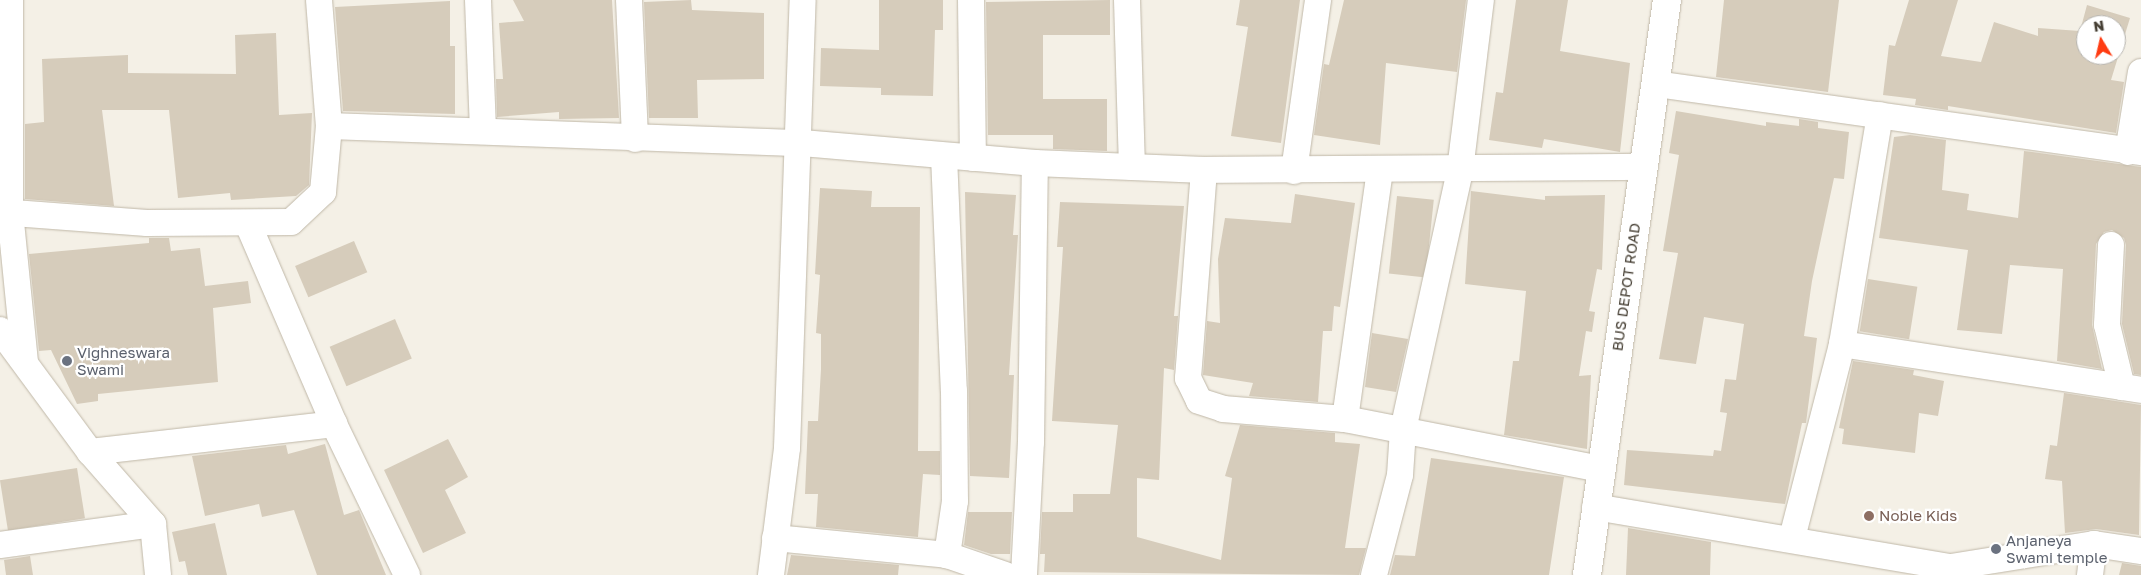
<!DOCTYPE html>
<style>
body{margin:0}
#map{position:relative;width:2141px;height:575px;overflow:hidden;background:#f4f0e6;font-family:"Golos Text",sans-serif}
div>[style]{position:absolute}
.building>*{inset:0;background:#d6ccbb;transform-origin:0 0}
.roads{filter:drop-shadow(0 0 1px #c0b8a8) drop-shadow(0 0 1px #c0b8a8)}
.minor>*{height:26px;margin:-13px;padding:0 13px;transform-origin:13px;border-radius:13px;background:#fff}
.tertiary>*{height:28px;margin:-14px;padding:0 14px;transform-origin:14px;border-radius:14px;background:#fff}
.dots>*{width:14px;height:14px;translate:-50% -50%;box-sizing:border-box;border:2px solid #fff;border-radius:50%}
span{translate:-50% -50%;white-space:nowrap;text-align:center;line-height:1.15;-webkit-text-stroke:4.5px #fff;paint-order:stroke}
.street-label{font-size:15px;color:#474035}
.worship-label{font-size:15px;color:#5b616d}
.left{translate:0 -50%;text-align:left}
.education-label{font-size:15px;color:#785e54}
.north{position:absolute;left:2076px;top:15px;width:50px;height:50px;box-sizing:border-box;background:#fff;border:1px solid #b5b3ae;border-radius:50%;rotate:351deg;font-size:14px;font-weight:700;line-height:20px;text-align:center;color:#474035}
.north::after{content:'';display:block;margin:auto;width:18px;height:22px;background:#ff3c12;clip-path:polygon(50% 0,100% 100%,50% 72%,0 100%)}
</style>
<div id="map">
<div class="building">
<div style="clip-path:polygon(513px 0,612px 0,619px 118px,559px 119px,559px 112px,497px 117px,496px 79px,503px 79px,499px 23px,524px 21px)"></div>
<div style="clip-path:polygon(691px 0,692px 10px,764px 13px,764px 79px,697px 80px,698px 118px,649px 118px,644px 2px)"></div>
<div style="clip-path:polygon(879px 0,943px 0,943px 30px,935px 30px,933px 96px,881px 95px,881px 88px,820px 86px,821px 48px,879px 50px)"></div>
<div style="clip-path:polygon(1110px 0,1110px 35px,1043px 35px,1043px 99px,1107px 99px,1107px 151px,1053px 149px,1053px 135px,988px 135px,986px 2px)"></div>
<div style="clip-path:polygon(1240px 0,1300px 0,1281px 143px,1231px 136px,1248px 27px,1236px 25px)"></div>
<div style="clip-path:polygon(1344px 0,1466px 0,1457px 72px,1386px 63px,1380px 145px,1314px 135px,1324px 64px,1329px 65px)"></div>
<div style="clip-path:polygon(1516px 0,1568px 0,1560px 51px,1630px 63px,1620px 152px,1544px 139px,1542px 148px,1489px 140px,1496px 92px,1503px 93px)"></div>
<div style="clip-path:polygon(1724px 0,1839px 0,1828px 92px,1716px 77px)"></div>
<div style="clip-path:polygon(evenodd,1909px 0,1958px 0,1941px 56px,1981px 62px,1994px 22px,2038px 36px,2038px 28px,2080px 31px,2087px 5px,2130px 18px,2111px 80px,2124px 82px,2116px 133px,1948px 106px,1948px 110px,1915px 105px,1916px 99px,1883px 95px,1889px 45px,1895px 46px,1909px 0,2086px 25px,2116px 25px,2116px 55px,2086px 55px,2086px 25px)"></div>
<div style="clip-path:polygon(450px 1px,450px 46px,455px 46px,455px 114px,343px 111px,335px 7px)"></div>
<div style="clip-path:polygon(276px 33px,279px 115px,312px 113px,309px 185px,296px 196px,231px 200px,230px 193px,178px 198px,169px 110px,102px 110px,114px 206px,25px 199px,25px 124px,44px 122px,42px 59px,128px 55px,128px 73px,236px 74px,235px 35px)"></div>
<div style="clip-path:polygon(1676px 111px,1766px 126px,1766px 122px,1799px 126px,1799px 119px,1818px 122px,1818px 128px,1849px 132px,1844px 179px,1834px 178px,1812px 281px,1804px 336px,1817px 338px,1806px 423px,1802px 423px,1785px 504px,1624px 485px,1627px 450px,1713px 456px,1714px 450px,1721px 451px,1727px 413px,1720px 412px,1725px 379px,1736px 380px,1744px 324px,1704px 317px,1696px 364px,1659px 359px,1678px 253px,1663px 251px,1679px 155px,1669px 153px)"></div>
<div style="clip-path:polygon(1910px 135px,1946px 140px,1942px 190px,1969px 194px,1967px 210px,2018px 218px,2024px 151px,2141px 167px,2141px 375px,2134px 374px,2122px 324px,2126px 245px,2124px 238px,2112px 230px,2104px 232px,2096px 244px,2092px 325px,2102px 369px,2057px 361px,2063px 269px,2010px 265px,2002px 334px,1957px 330px,1968px 250px,1879px 238px,1894px 137px)"></div>
<div style="clip-path:polygon(820px 188px,872px 191px,871px 207px,920px 207px,918px 451px,940px 451px,940px 475px,923px 474px,918px 537px,816px 527px,818px 494px,805px 494px,808px 421px,818px 421px,821px 369px,821px 334px,816px 333px,820px 275px,815px 274px)"></div>
<div style="clip-path:polygon(1471px 191px,1545px 200px,1545px 196px,1605px 195px,1602px 270px,1597px 269px,1589px 311px,1595px 312px,1592px 332px,1586px 331px,1579px 376px,1591px 375px,1587px 449px,1504px 435px,1513px 361px,1519px 361px,1526px 291px,1465px 284px)"></div>
<div style="clip-path:polygon(965px 192px,1016px 195px,1013px 235px,1018px 235px,1009px 375px,1014px 375px,1009px 478px,970px 476px)"></div>
<div style="clip-path:polygon(1295px 194px,1355px 203px,1340px 307px,1334px 306px,1332px 331px,1323px 331px,1318px 402px,1249px 396px,1253px 383px,1203px 375px,1207px 321px,1220px 323px,1218px 259px,1225px 218px,1291px 223px)"></div>
<div style="left:1397px;top:196px;width:37px;height:78px;rotate:6deg"></div>
<div style="clip-path:polygon(1060px 202px,1184px 206px,1174px 316px,1178px 316px,1174px 370px,1164px 368px,1159px 480px,1137px 478px,1137px 537px,1221px 560px,1232px 478px,1225px 476px,1240px 425px,1335px 433px,1335px 442px,1360px 444px,1345px 548px,1366px 548px,1359px 575px,1044px 572px,1045px 554px,1040px 554px,1042px 512px,1073px 512px,1073px 494px,1110px 494px,1118px 425px,1052px 421px,1063px 247px,1057px 247px)"></div>
<div style="clip-path:polygon(149px 238px,169px 238px,171px 251px,200px 248px,205px 286px,248px 281px,251px 303px,213px 308px,218px 382px,98px 394px,98px 401px,77px 404px,51px 350px,39px 351px,29px 254px,149px 243px)"></div>
<div style="left:354px;top:241px;width:34px;height:64px;rotate:67deg"></div>
<div style="left:1868px;top:279px;width:50px;height:53px;rotate:9deg"></div>
<div style="left:395px;top:319px;width:43px;height:71px;rotate:67deg"></div>
<div style="clip-path:polygon(1372px 333px,1408px 339px,1396px 392px,1365px 387px)"></div>
<div style="clip-path:polygon(1853px 361px,1914px 370px,1913px 375px,1944px 381px,1938px 416px,1919px 413px,1915px 453px,1842px 444px,1844px 429px,1839px 428px)"></div>
<div style="clip-path:polygon(2064px 393px,2141px 405px,2139px 535px,2096px 529px,2065px 533px,2062px 481px,2045px 479px,2050px 445px,2057px 446px)"></div>
<div style="clip-path:polygon(448px 439px,468px 477px,445px 490px,466px 533px,423px 553px,384px 470px)"></div>
<div style="clip-path:polygon(325px 444px,344px 515px,359px 510px,386px 575px,317px 575px,294px 510px,262px 517px,259px 504px,205px 516px,192px 456px,286px 445px,288px 454px)"></div>
<div style="clip-path:polygon(1431px 458px,1564px 477px,1549px 575px,1390px 575px,1395px 555px,1415px 556px)"></div>
<div style="left:77px;top:468px;width:51px;height:78px;rotate:81deg"></div>
<div style="clip-path:polygon(968px 512px,1012px 512px,1010px 554px,991px 554px,964px 545px)"></div>
<div style="clip-path:polygon(215px 523px,227px 575px,188px 575px,185px 561px,179px 562px,172px 532px)"></div>
<div style="clip-path:polygon(1628px 528px,1711px 542px,1710px 575px,1626px 575px)"></div>
<div style="clip-path:polygon(791px 555px,899px 565px,898px 575px,787px 575px)"></div>
<div style="clip-path:polygon(30px 556px,33px 575px,6px 575px,4px 560px)"></div>
<div style="clip-path:polygon(2122px 563px,2141px 566px,2141px 575px,2119px 575px)"></div>
</div>
<div class="roads">
<div class="minor">
<div style="left:10px;top:0;width:212px;rotate:90deg"></div>
<div style="left:10px;top:212px;width:150px;rotate:84.3deg"></div>
<div style="left:319px;top:0;width:126px;rotate:85.5deg"></div>
<div style="left:478px;top:0;width:131px;rotate:87.8deg"></div>
<div style="left:629px;top:0;width:139px;rotate:87.5deg"></div>
<div style="left:971px;top:0;width:158px;rotate:89.3deg"></div>
<div style="left:1127px;top:0;width:167px;rotate:88.3deg"></div>
<div style="left:1656px;top:84px;width:490px;rotate:8deg"></div>
<div style="left:2128px;top:152px;width:81px;rotate:-80.8deg"></div>
<div style="left:944px;top:156px;width:235px;rotate:87.6deg"></div>
<div style="left:954px;top:391px;width:110px;rotate:89.5deg"></div>
<div style="left:955px;top:501px;width:55px;rotate:98.4deg"></div>
<div style="left:1204px;top:170px;width:209px;rotate:94.4deg"></div>
<div style="left:1188px;top:378px;width:25px;rotate:64deg"></div>
<div style="left:1199px;top:401px;width:25px;rotate:18deg"></div>
<div style="left:1223px;top:409px;width:122px;rotate:4.7deg"></div>
<div style="left:1345px;top:419px;width:259px;rotate:11.1deg"></div>
<div style="left:1294px;top:171px;width:173px;rotate:-82deg"></div>
<div style="left:0;top:212px;width:147px;rotate:4.3deg"></div>
<div style="left:147px;top:223px;width:144px;rotate:-0.4deg"></div>
<div style="left:291px;top:222px;width:44px;rotate:-43.2deg"></div>
<div style="left:323px;top:192px;width:66px;rotate:-84.8deg"></div>
<div style="left:329px;top:126px;width:473px;rotate:2.1deg"></div>
<div style="left:802px;top:143px;width:234px;rotate:4.9deg"></div>
<div style="left:1035px;top:163px;width:169px;rotate:2.4deg"></div>
<div style="left:1204px;top:170px;width:439px;rotate:-0.4deg"></div>
<div style="left:248px;top:224px;width:218px;rotate:66.7deg"></div>
<div style="left:334px;top:424px;width:168px;rotate:64.2deg"></div>
<div style="left:2111px;top:245px;width:80px;rotate:92.9deg"></div>
<div style="left:2107px;top:325px;width:64px;rotate:76.4deg"></div>
<div style="left:0;top:330px;width:152px;rotate:53.6deg"></div>
<div style="left:90px;top:452px;width:96px;rotate:48.8deg"></div>
<div style="left:153px;top:524px;width:51px;rotate:84.4deg"></div>
<div style="left:1842px;top:344px;width:303px;rotate:8.7deg"></div>
<div style="left:1345px;top:419px;width:251px;rotate:-82deg"></div>
<div style="left:90px;top:452px;width:246px;rotate:-6.5deg"></div>
<div style="left:1595px;top:507px;width:361px;rotate:9.6deg"></div>
<div style="left:1951px;top:567px;width:145px;rotate:-9.1deg"></div>
<div style="left:2094px;top:544px;width:48px;rotate:8.5deg"></div>
<div style="left:775px;top:538px;width:173px;rotate:5.6deg"></div>
<div style="left:947px;top:555px;width:61px;rotate:19deg"></div>
<div style="left:1792px;top:538px;width:200px;rotate:-75.5deg"></div>
<div style="left:1842px;top:344px;width:232px;rotate:-80.6deg"></div>
<div style="left:0;top:545px;width:154px;rotate:-7.8deg"></div>
<div style="left:771px;top:575px;width:128px;rotate:-82.8deg"></div>
<div style="left:787px;top:448px;width:448px;rotate:-88deg"></div>
<div style="left:1024px;top:575px;width:133px;rotate:-87deg"></div>
<div style="left:1031px;top:442px;width:279px;rotate:-89.2deg"></div>
<div style="left:1374px;top:575px;width:103px;rotate:-75.4deg"></div>
<div style="left:1400px;top:475px;width:45px;rotate:-86.2deg"></div>
<div style="left:1403px;top:430px;width:266px;rotate:-77.6deg"></div>
<div style="left:1460px;top:170px;width:171px;rotate:-83deg"></div>
<div style="left:2090px;top:575px;width:31px;rotate:-83deg"></div>
</div>
<div class="tertiary">
<div style="left:1587px;top:575px;width:581px;rotate:-82.08deg"></div>
</div>
</div>
<div class="dots">
<div style="left:67px;top:361px;background:#6b7280"></div>
<div style="left:1869px;top:516px;background:#8d6e63"></div>
<div style="left:1996px;top:549px;background:#6b7280"></div>
</div>
<div class="street-label">
<span style="left:1626px;top:287px;rotate:-82deg">BUS DEPOT ROAD</span>
</div>
<div class="worship-label">
<span class="left" style="left:77px;top:361px">Vighneswara<br>Swami</span>
<span class="left" style="left:2006px;top:549px">Anjaneya<br>Swami temple</span>
</div>
<div class="education-label">
<span class="left" style="left:1879px;top:516px">Noble Kids</span>
</div>
<div class="north">N</div>
</div>
